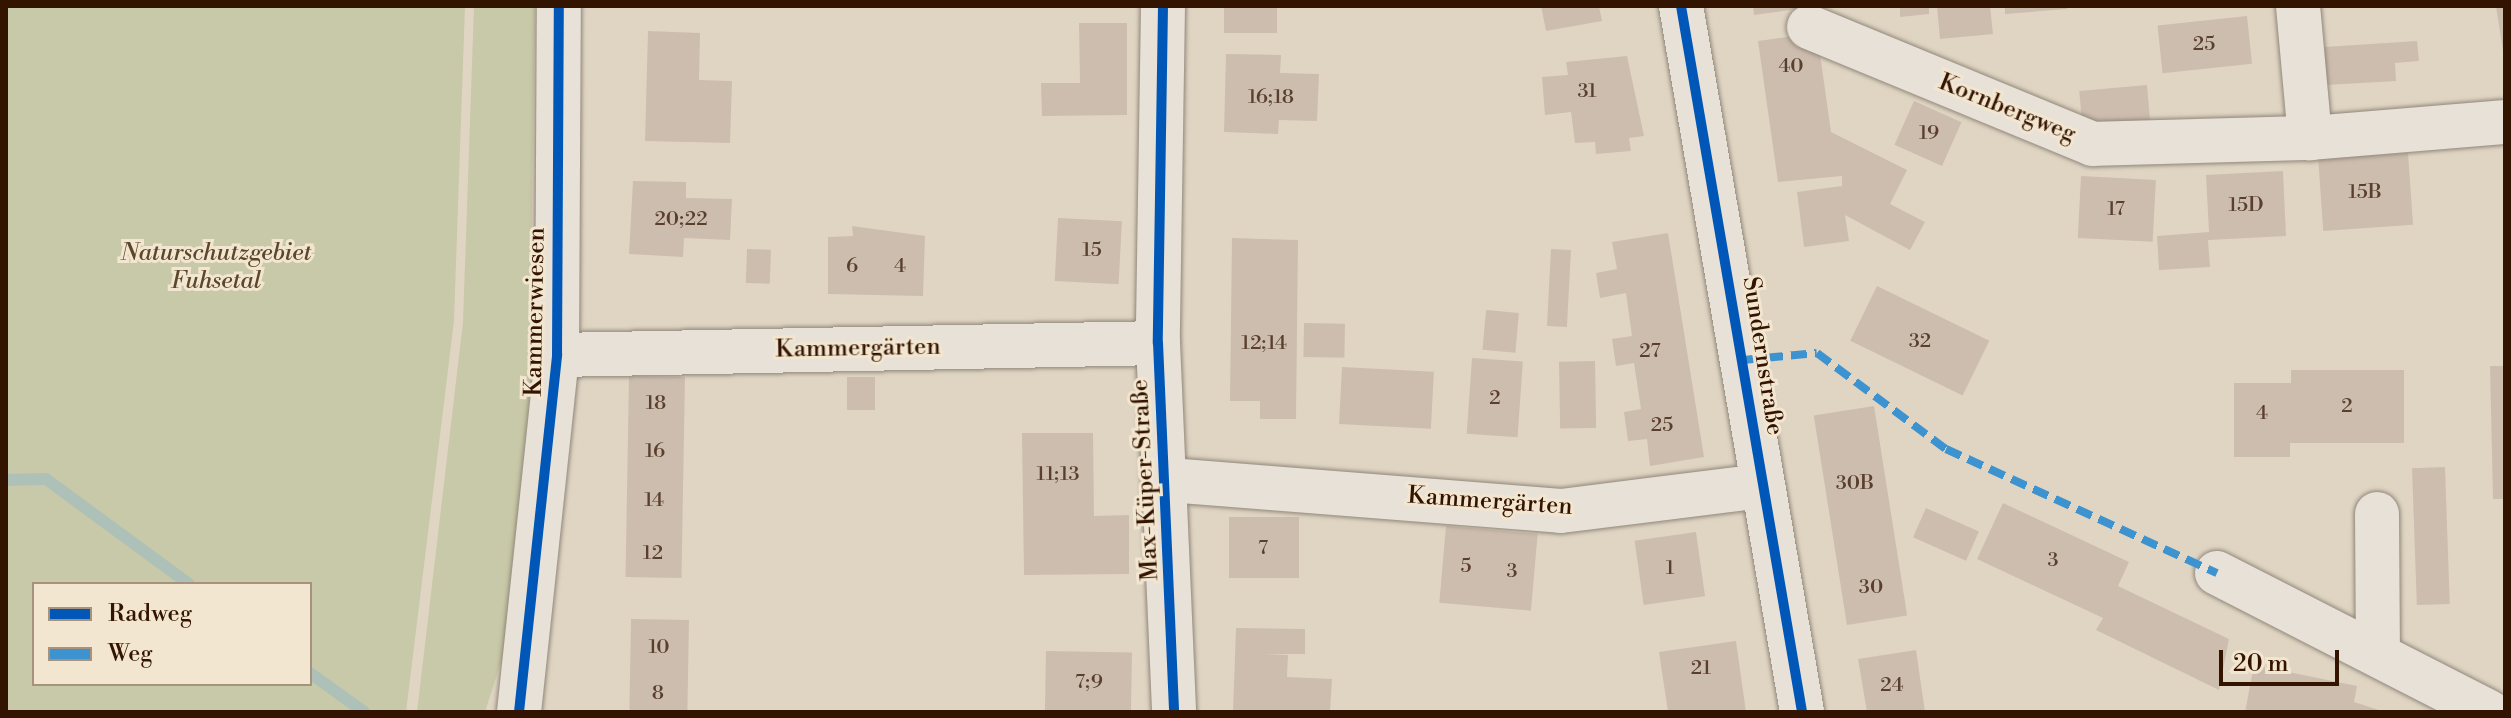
<!DOCTYPE html>
<meta charset="utf-8">
<style>
body{margin:0}
#map{position:relative;width:2511px;height:718px;overflow:hidden;background:#e0d5c3;font-family:"Libre Bodoni",serif}
div>[style]{position:absolute}
.green>*{inset:0;background:#c8c9a8}
.stream>*{height:12px;margin:-6px;padding:0 6px;transform-origin:6px;border-radius:6px;background:#aec1b8}
.building>*{inset:0;background:#cdbdaf;transform-origin:0 0}
.roads{filter:drop-shadow(0 0 2px #91877a) drop-shadow(0 0 2px #91877a)}
.minor>*{height:44px;margin:-22px;padding:0 22px;transform-origin:22px;border-radius:22px;background:#e7e1d7}
.quiet>*{height:8px;margin-top:-4px;transform-origin:0;background:repeating-linear-gradient(90deg,#3d93d0 0 16px,transparent 0 24px)}
.cycleway>*{height:10px;margin:-5px;padding:0 5px;transform-origin:5px;border-radius:5px;background:#0057b8}
span{translate:-50% -50%;white-space:nowrap;text-align:center;line-height:1.15;-webkit-text-stroke:6px #f3e6d0;paint-order:stroke}
.number-label{font-size:20px;color:#5a3f2e}
.number-label span{-webkit-text-stroke-width:0}
.street-label{font-size:24px;color:#331401}
.park-label{font-size:24px;color:#5a472c;font-style:italic}
.frame{position:absolute;inset:0;border:8px solid #331401;pointer-events:none}
.legend{position:absolute;left:32px;top:582px;width:280px;height:104px;box-sizing:border-box;background:#f3e6d0;border:2px solid #a6927d;margin:0;padding:10px 14px;list-style:none;font-size:24px;color:#331401}
.legend li{display:flex;align-items:center;gap:16px;height:40px}
.legend b{width:40px;border:2px solid #a6927d}
.scale{position:absolute;left:2219px;top:650px;width:120px;height:36px;box-sizing:border-box;border:4px solid #331401;border-top:0;padding-left:10px;font-size:24px;line-height:28px;white-space:nowrap;color:#331401;-webkit-text-stroke:6px #f3e6d0;paint-order:stroke}
</style>
<div id="map">
<div class="green">
<div style="clip-path:polygon(evenodd,6px 6px,465px 6px,454px 321px,406px 712px,6px 712px,6px 6px,34px 584px,310px 584px,310px 684px,34px 684px,34px 584px)"></div>
<div style="clip-path:polygon(474px 6px,535px 6px,528px 463px,502px 659px,485px 712px,417px 712px,463px 322px)"></div>
</div>
<div class="stream">
<div style="left:6px;top:480px;width:40px;rotate:-1.4deg"></div>
<div style="left:46px;top:479px;width:177px;rotate:36.3deg"></div>
<div style="left:310px;top:673px;width:67px;rotate:35.8deg"></div>
</div>
<div class="building">
<div style="left:1224px;top:6px;width:53px;height:27px"></div>
<div style="clip-path:polygon(1541px 6px,1599px 6px,1602px 21px,1546px 31px)"></div>
<div style="clip-path:polygon(1753px 6px,1805px 6px,1805px 8px,1754px 15px)"></div>
<div style="clip-path:polygon(1900px 6px,1929px 6px,1929px 14px,1900px 17px)"></div>
<div style="clip-path:polygon(1937px 6px,1990px 6px,1993px 34px,1940px 39px)"></div>
<div style="clip-path:polygon(2005px 6px,2067px 6px,2067px 9px,2005px 14px)"></div>
<div style="clip-path:polygon(2496px 6px,2505px 6px,2505px 51px,2503px 51px)"></div>
<div style="left:2247px;top:16px;width:48px;height:90px;rotate:84deg"></div>
<div style="clip-path:polygon(1079px 23px,1127px 23px,1127px 115px,1042px 116px,1041px 83px,1080px 83px)"></div>
<div style="clip-path:polygon(648px 31px,700px 33px,699px 80px,732px 81px,730px 143px,645px 141px)"></div>
<div style="clip-path:polygon(1817px 33px,1831px 132px,1907px 170px,1890px 204px,1925px 222px,1910px 250px,1845px 215px,1849px 241px,1804px 247px,1797px 192px,1842px 186px,1842px 176px,1778px 182px,1758px 41px)"></div>
<div style="clip-path:polygon(2417px 41px,2419px 61px,2395px 63px,2396px 81px,2326px 85px,2324px 47px)"></div>
<div style="clip-path:polygon(1226px 54px,1281px 55px,1280px 73px,1319px 74px,1317px 121px,1279px 120px,1278px 134px,1224px 132px)"></div>
<div style="clip-path:polygon(1627px 56px,1644px 136px,1629px 138px,1631px 151px,1596px 154px,1595px 142px,1575px 143px,1571px 112px,1545px 115px,1542px 77px,1568px 75px,1566px 62px)"></div>
<div style="left:2147px;top:85px;width:35px;height:68px;rotate:85deg"></div>
<div style="left:1914px;top:101px;width:52px;height:48px;rotate:24deg"></div>
<div style="left:2408px;top:153px;width:72px;height:90px;rotate:86deg"></div>
<div style="clip-path:polygon(2283px 171px,2286px 236px,2208px 240px,2210px 267px,2159px 270px,2157px 236px,2209px 232px,2206px 175px)"></div>
<div style="left:2081px;top:176px;width:75px;height:62px;rotate:3deg"></div>
<div style="clip-path:polygon(633px 181px,686px 182px,686px 198px,732px 199px,730px 240px,684px 238px,683px 257px,629px 254px)"></div>
<div style="left:1058px;top:218px;width:64px;height:63px;rotate:3deg"></div>
<div style="clip-path:polygon(852px 226px,925px 236px,923px 296px,828px 294px,828px 237px,853px 236px)"></div>
<div style="clip-path:polygon(1668px 233px,1704px 457px,1650px 466px,1647px 439px,1628px 441px,1624px 412px,1641px 409px,1634px 363px,1616px 366px,1612px 339px,1632px 336px,1626px 293px,1600px 298px,1596px 273px,1617px 269px,1612px 242px)"></div>
<div style="clip-path:polygon(1232px 238px,1298px 240px,1296px 419px,1260px 419px,1260px 401px,1230px 401px)"></div>
<div style="left:747px;top:249px;width:24px;height:34px;rotate:2deg"></div>
<div style="left:1551px;top:249px;width:20px;height:77px;rotate:3deg"></div>
<div style="left:1877px;top:286px;width:125px;height:61px;rotate:26deg"></div>
<div style="left:1486px;top:310px;width:33px;height:40px;rotate:5deg"></div>
<div style="left:1304px;top:323px;width:41px;height:34px;rotate:1deg"></div>
<div style="left:1472px;top:358px;width:51px;height:76px;rotate:4deg"></div>
<div style="left:1595px;top:361px;width:67px;height:36px;rotate:89deg"></div>
<div style="clip-path:polygon(2490px 366px,2505px 366px,2505px 499px,2493px 499px)"></div>
<div style="left:1342px;top:367px;width:92px;height:57px;rotate:3deg"></div>
<div style="clip-path:polygon(2291px 370px,2404px 370px,2404px 443px,2290px 443px,2290px 457px,2234px 457px,2234px 383px,2291px 383px)"></div>
<div style="left:629px;top:376px;width:56px;height:201px;rotate:1deg"></div>
<div style="left:847px;top:377px;width:28px;height:33px"></div>
<div style="left:1874px;top:406px;width:212px;height:61px;rotate:81deg"></div>
<div style="clip-path:polygon(1022px 433px,1093px 433px,1094px 516px,1129px 515px,1129px 574px,1024px 575px)"></div>
<div style="left:2445px;top:467px;width:137px;height:33px;rotate:88deg"></div>
<div style="clip-path:polygon(2003px 503px,2129px 562px,2118px 586px,2229px 639px,2219px 690px,2096px 630px,2103px 618px,1977px 559px)"></div>
<div style="left:1926px;top:508px;width:58px;height:32px;rotate:24deg"></div>
<div style="left:1229px;top:517px;width:70px;height:61px"></div>
<div style="left:1446px;top:526px;width:92px;height:77px;rotate:5deg"></div>
<div style="left:1696px;top:532px;width:65px;height:62px;rotate:82deg"></div>
<div style="left:631px;top:619px;width:58px;height:93px;rotate:1deg"></div>
<div style="clip-path:polygon(1236px 628px,1305px 629px,1305px 654px,1264px 654px,1288px 655px,1287px 677px,1332px 679px,1330px 712px,1233px 712px)"></div>
<div style="clip-path:polygon(1736px 641px,1746px 712px,1668px 712px,1659px 652px)"></div>
<div style="clip-path:polygon(1916px 650px,1925px 712px,1867px 712px,1858px 659px)"></div>
<div style="left:1046px;top:651px;width:86px;height:61px;rotate:1deg"></div>
<div style="clip-path:polygon(2254px 665px,2357px 686px,2354px 702px,2385px 712px,2245px 712px)"></div>
</div>
<div class="roads">
<div class="minor">
<div style="left:1163px;top:6px;width:337px;rotate:90.9deg"></div>
<div style="left:1158px;top:343px;width:369px;rotate:87.5deg"></div>
<div style="left:1681px;top:6px;width:716px;rotate:80.27deg"></div>
<div style="left:2298px;top:6px;width:133px;rotate:84.8deg"></div>
<div style="left:2310px;top:138px;width:196px;rotate:-4.7deg"></div>
<div style="left:1809px;top:27px;width:307px;rotate:22.4deg"></div>
<div style="left:2093px;top:144px;width:217px;rotate:-1.6deg"></div>
<div style="left:557px;top:355px;width:601px;rotate:-1.14deg"></div>
<div style="left:1169px;top:480px;width:393px;rotate:4.5deg"></div>
<div style="left:1561px;top:511px;width:203px;rotate:-7.1deg"></div>
<div style="left:2377px;top:514px;width:139px;rotate:89.6deg"></div>
<div style="left:2217px;top:573px;width:305px;rotate:27.1deg"></div>
<div style="left:519px;top:712px;width:359px;rotate:-83.9deg"></div>
<div style="left:557px;top:355px;width:349px;rotate:-89.7deg"></div>
</div>
</div>
<div class="quiet">
<div style="left:1743px;top:360px;width:74px;rotate:-5.4deg"></div>
<div style="left:1817px;top:353px;width:161px;rotate:36.7deg"></div>
<div style="left:1946px;top:449px;width:298px;rotate:24.6deg"></div>
</div>
<div class="cycleway">
<div style="left:1163px;top:6px;width:337px;rotate:90.9deg"></div>
<div style="left:1158px;top:343px;width:369px;rotate:87.5deg"></div>
<div style="left:1681px;top:6px;width:716px;rotate:80.27deg"></div>
<div style="left:519px;top:712px;width:359px;rotate:-83.9deg"></div>
<div style="left:557px;top:355px;width:349px;rotate:-89.7deg"></div>
</div>
<div class="number-label">
<span style="left:2204px;top:44px">25</span>
<span style="left:1791px;top:66px">40</span>
<span style="left:1587px;top:91px">31</span>
<span style="left:1271px;top:97px">16;18</span>
<span style="left:1929px;top:133px">19</span>
<span style="left:2365px;top:192px">15B</span>
<span style="left:2246px;top:205px">15D</span>
<span style="left:2116px;top:209px">17</span>
<span style="left:681px;top:219px">20;22</span>
<span style="left:1092px;top:250px">15</span>
<span style="left:852px;top:266px">6</span>
<span style="left:900px;top:266px">4</span>
<span style="left:1920px;top:341px">32</span>
<span style="left:1264px;top:343px">12;14</span>
<span style="left:1650px;top:351px">27</span>
<span style="left:1495px;top:398px">2</span>
<span style="left:656px;top:403px">18</span>
<span style="left:2347px;top:406px">2</span>
<span style="left:2262px;top:413px">4</span>
<span style="left:1662px;top:425px">25</span>
<span style="left:655px;top:451px">16</span>
<span style="left:1058px;top:474px">11;13</span>
<span style="left:1855px;top:483px">30B</span>
<span style="left:654px;top:500px">14</span>
<span style="left:1263px;top:548px">7</span>
<span style="left:653px;top:553px">12</span>
<span style="left:2053px;top:560px">3</span>
<span style="left:1466px;top:566px">5</span>
<span style="left:1670px;top:568px">1</span>
<span style="left:1512px;top:571px">3</span>
<span style="left:1871px;top:587px">30</span>
<span style="left:659px;top:647px">10</span>
<span style="left:1701px;top:668px">21</span>
<span style="left:1089px;top:682px">7;9</span>
<span style="left:1892px;top:685px">24</span>
<span style="left:658px;top:693px">8</span>
</div>
<div class="street-label">
<span style="left:2007px;top:109px;rotate:22deg">Kornbergweg</span>
<span style="left:536px;top:312px;rotate:-89deg">Kammerwiesen</span>
<span style="left:858px;top:349px;rotate:-1deg">Kammergärten</span>
<span style="left:1762px;top:356px;rotate:81deg">Sundernstraße</span>
<span style="left:1146px;top:480px;rotate:-93deg">Max-Küper-Straße</span>
<span style="left:1490px;top:502px;rotate:4deg">Kammergärten</span>
</div>
<div class="park-label">
<span style="left:216px;top:268px">Naturschutzgebiet<br>Fuhsetal</span>
</div>
<div class="frame"></div>
<ul class="legend">
<li><b style="height:10px;background:#0057b8"></b>Radweg</li>
<li><b style="height:10px;background:#3d93d0"></b>Weg</li>
</ul>
<div class="scale">20 m</div>
</div>
